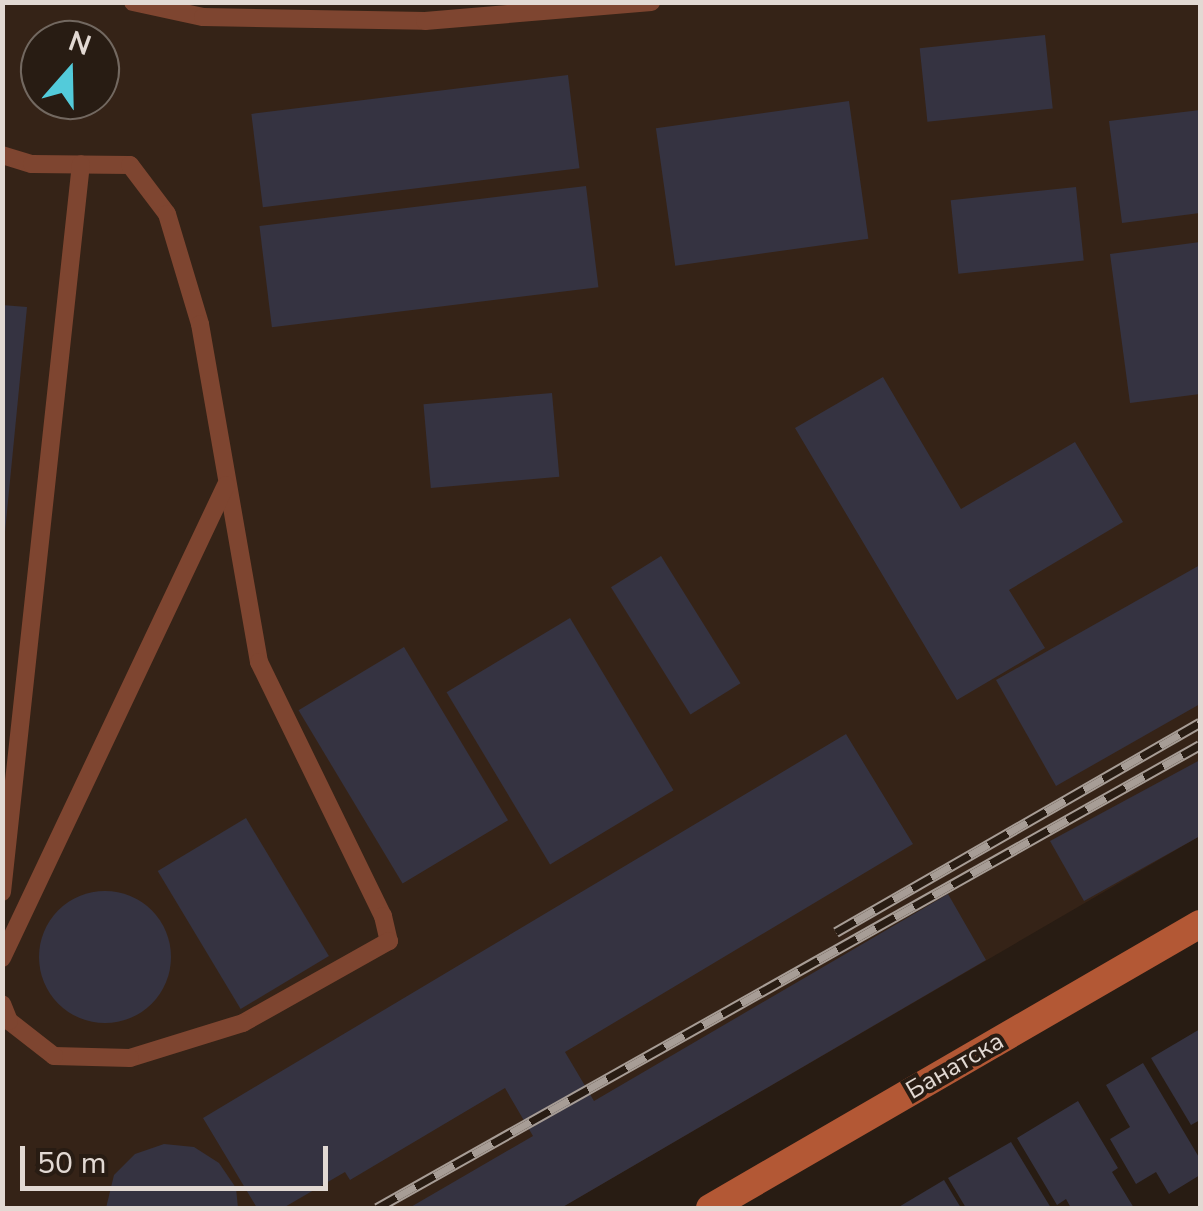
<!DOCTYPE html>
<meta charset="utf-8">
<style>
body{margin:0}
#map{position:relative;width:1203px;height:1211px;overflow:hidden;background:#281c13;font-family:"Nunito Sans",sans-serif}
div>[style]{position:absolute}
.built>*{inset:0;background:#352317}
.building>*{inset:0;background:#353341;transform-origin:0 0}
.round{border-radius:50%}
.service>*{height:18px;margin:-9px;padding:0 9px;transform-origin:9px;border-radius:9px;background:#7e4530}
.secondary>*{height:28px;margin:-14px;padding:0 14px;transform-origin:14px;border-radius:14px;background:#b35835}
.rail>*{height:11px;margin-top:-5.5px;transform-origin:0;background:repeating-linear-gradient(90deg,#281c13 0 22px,#a79d96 0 44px);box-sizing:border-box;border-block:2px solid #a79d96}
span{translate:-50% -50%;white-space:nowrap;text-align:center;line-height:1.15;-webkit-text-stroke:8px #281c13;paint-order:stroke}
.street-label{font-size:25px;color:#e2d9d3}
.frame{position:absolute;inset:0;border:5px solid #e2d9d3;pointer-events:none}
.north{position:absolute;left:20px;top:20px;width:100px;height:100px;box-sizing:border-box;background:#281c13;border:2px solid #726860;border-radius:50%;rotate:20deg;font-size:28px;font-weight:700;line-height:40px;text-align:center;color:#e2d9d3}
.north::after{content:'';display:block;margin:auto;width:35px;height:45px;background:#53cbda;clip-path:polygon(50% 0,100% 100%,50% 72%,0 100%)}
.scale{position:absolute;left:20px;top:1146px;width:308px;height:45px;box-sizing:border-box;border:5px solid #e2d9d3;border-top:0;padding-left:12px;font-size:30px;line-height:35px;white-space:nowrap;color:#e2d9d3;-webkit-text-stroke:8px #281c13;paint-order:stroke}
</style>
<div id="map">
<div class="built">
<div style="clip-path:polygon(evenodd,2px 3px,1200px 3px,1200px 836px,561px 1208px,3px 1208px,2px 3px,40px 40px,100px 40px,100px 100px,40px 100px,40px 40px)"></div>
</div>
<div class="building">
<div style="left:1045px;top:35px;width:74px;height:126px;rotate:84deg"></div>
<div style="left:568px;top:75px;width:94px;height:319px;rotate:83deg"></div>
<div style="left:849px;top:101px;width:139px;height:195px;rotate:82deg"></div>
<div style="clip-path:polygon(1200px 110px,1200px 213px,1122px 223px,1109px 121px)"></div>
<div style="left:586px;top:186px;width:102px;height:329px;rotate:83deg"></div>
<div style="left:1076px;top:187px;width:74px;height:126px;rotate:84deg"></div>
<div style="clip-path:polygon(1200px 242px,1200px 394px,1130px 403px,1110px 254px)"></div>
<div style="clip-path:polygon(2px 305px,27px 307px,5px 532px,2px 532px)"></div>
<div style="clip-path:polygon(883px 377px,961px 509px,1075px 442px,1123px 522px,1009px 590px,1045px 648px,957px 700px,795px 428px)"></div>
<div style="left:552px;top:393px;width:84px;height:129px;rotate:85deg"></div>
<div style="left:661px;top:556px;width:150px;height:59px;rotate:58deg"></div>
<div style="clip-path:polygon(1200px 565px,1200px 704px,1056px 786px,996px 680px)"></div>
<div style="left:570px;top:618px;width:201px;height:144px;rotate:59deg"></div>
<div style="left:404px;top:647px;width:202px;height:123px;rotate:59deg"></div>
<div style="clip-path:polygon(846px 734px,913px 844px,565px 1052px,594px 1101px,948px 894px,986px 960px,561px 1208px,409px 1208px,533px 1136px,505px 1088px,350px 1180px,345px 1172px,283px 1208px,257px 1208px,203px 1118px)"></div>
<div style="clip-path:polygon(1200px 760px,1200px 836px,1084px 901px,1050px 841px)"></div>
<div style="left:246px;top:818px;width:161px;height:103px;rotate:59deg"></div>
<div class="round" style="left:39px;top:891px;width:132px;height:132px"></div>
<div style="clip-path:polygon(1200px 1029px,1200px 1120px,1191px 1125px,1151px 1058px)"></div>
<div style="clip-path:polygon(1143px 1063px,1200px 1159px,1200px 1175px,1169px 1194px,1156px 1172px,1136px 1184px,1110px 1139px,1130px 1127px,1106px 1085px)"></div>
<div style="clip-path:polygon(1078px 1101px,1118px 1168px,1112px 1172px,1134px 1208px,1071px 1208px,1066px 1199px,1057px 1205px,1017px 1138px)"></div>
<div style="clip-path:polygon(1011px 1142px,1051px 1208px,966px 1208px,948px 1178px)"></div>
<div style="clip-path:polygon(164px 1144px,194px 1147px,219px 1163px,236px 1188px,238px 1208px,106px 1208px,114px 1175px,135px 1154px)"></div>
<div style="clip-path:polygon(944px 1180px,961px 1208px,897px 1208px)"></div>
</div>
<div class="service">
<div style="left:133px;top:2px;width:72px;rotate:12.1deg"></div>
<div style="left:203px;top:17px;width:222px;rotate:1deg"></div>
<div style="left:425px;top:21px;width:227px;rotate:-4.8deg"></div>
<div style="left:2px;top:155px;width:31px;rotate:17deg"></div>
<div style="left:32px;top:164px;width:98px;rotate:0.6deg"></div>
<div style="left:130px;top:165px;width:61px;rotate:52.9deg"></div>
<div style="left:167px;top:214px;width:115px;rotate:73.3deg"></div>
<div style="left:200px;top:324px;width:343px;rotate:80.1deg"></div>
<div style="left:259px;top:662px;width:283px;rotate:64deg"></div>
<div style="left:383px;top:916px;width:26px;rotate:77deg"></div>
<div style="left:389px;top:941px;width:167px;rotate:150.7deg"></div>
<div style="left:243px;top:1023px;width:118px;rotate:162.8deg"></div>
<div style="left:130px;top:1058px;width:76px;rotate:-178.5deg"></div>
<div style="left:54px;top:1056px;width:57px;rotate:-142.1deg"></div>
<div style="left:9px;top:1021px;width:18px;rotate:-112deg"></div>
<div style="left:2px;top:892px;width:732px;rotate:-83.81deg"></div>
<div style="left:2px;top:958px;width:523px;rotate:-64.66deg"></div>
</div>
<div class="secondary">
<div style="left:710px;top:1208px;width:566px;rotate:-30.1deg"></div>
</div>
<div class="rail">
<div style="left:836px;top:932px;width:420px;rotate:-29.9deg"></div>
<div style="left:377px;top:1208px;width:944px;rotate:-29.36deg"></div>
</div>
<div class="street-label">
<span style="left:955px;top:1066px;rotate:-30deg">Банатска</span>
</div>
<div class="frame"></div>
<div class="north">N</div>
<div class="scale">50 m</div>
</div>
